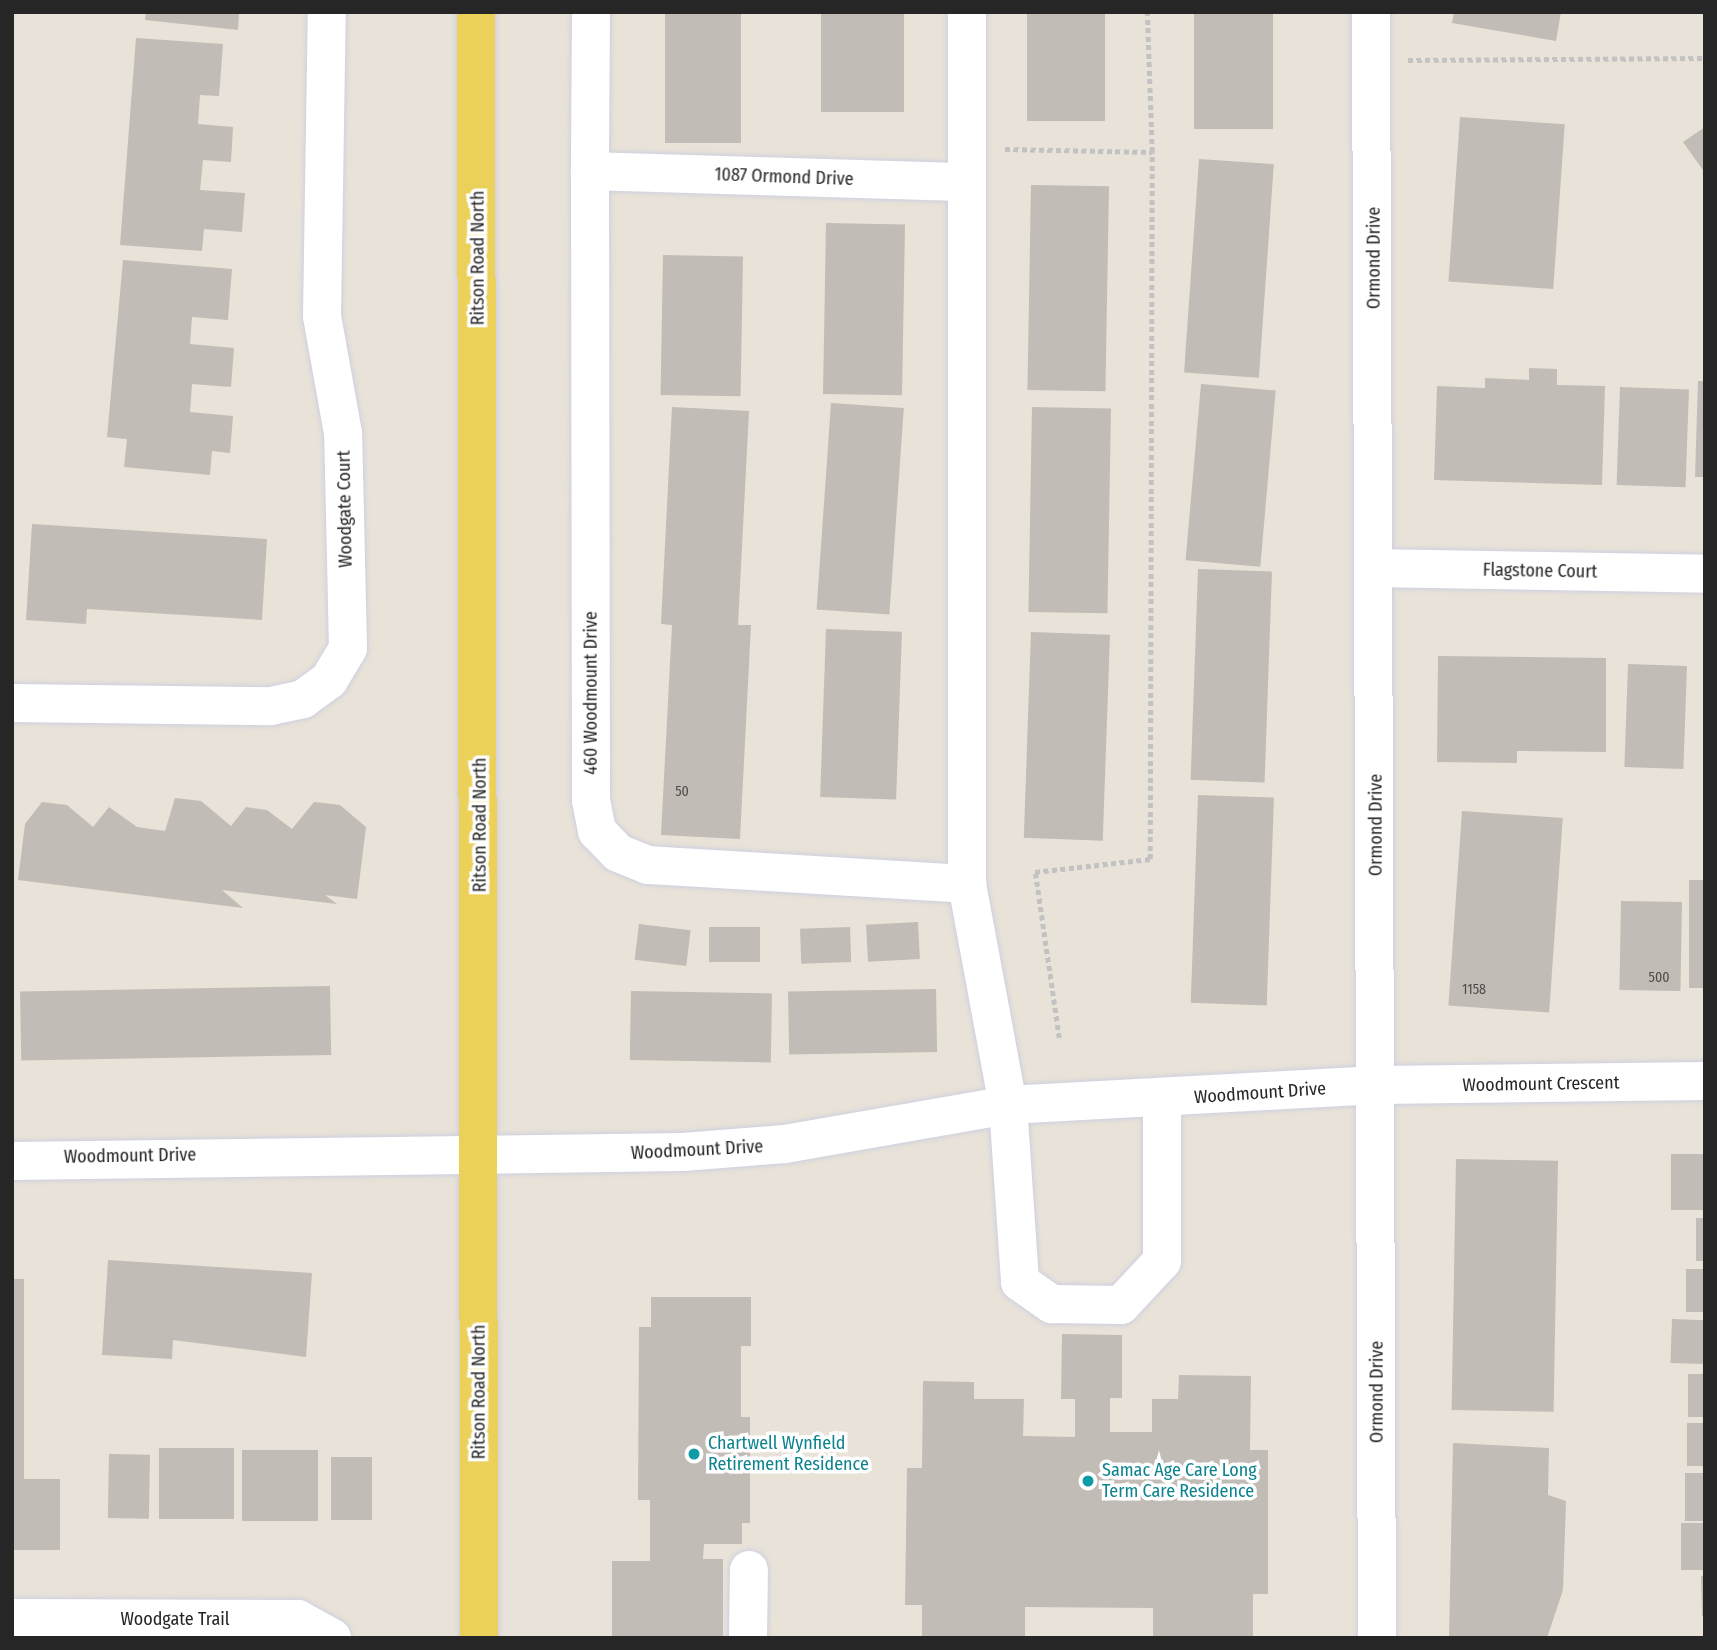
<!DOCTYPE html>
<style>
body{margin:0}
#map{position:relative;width:1717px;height:1650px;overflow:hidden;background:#e9e2d8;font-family:"Fira Sans Condensed",sans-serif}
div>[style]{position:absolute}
.building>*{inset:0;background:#c1bcb5;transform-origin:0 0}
.path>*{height:4.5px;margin-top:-2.25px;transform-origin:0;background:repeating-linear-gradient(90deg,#c2c2c2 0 5px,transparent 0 8.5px)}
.roads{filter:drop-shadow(0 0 2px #cdd0e0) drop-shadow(0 0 2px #cdd0e0)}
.minor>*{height:38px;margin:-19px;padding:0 19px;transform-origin:19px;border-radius:19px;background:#fff}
.major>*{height:38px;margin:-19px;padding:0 19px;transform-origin:19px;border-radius:19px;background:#ebd05a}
.dots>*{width:19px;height:19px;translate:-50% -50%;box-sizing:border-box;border:4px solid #fff;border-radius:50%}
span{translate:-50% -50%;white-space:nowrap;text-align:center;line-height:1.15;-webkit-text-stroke:7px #fff;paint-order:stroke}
.number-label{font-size:14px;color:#4d4c4a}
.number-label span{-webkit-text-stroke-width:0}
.street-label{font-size:18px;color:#262626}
.culture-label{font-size:18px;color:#0d838f}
.left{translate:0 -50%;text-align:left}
.frame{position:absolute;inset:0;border:14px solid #262626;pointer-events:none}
</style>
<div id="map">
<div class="building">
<div style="clip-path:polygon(146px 12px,239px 12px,238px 30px,145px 20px)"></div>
<div style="left:665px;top:12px;width:76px;height:131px"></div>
<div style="left:821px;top:12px;width:83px;height:100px"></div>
<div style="left:1027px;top:12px;width:78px;height:109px"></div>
<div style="left:1194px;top:12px;width:79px;height:117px"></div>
<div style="clip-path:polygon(1454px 12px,1561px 12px,1556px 41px,1452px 23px)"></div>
<div style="clip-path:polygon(136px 38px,223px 44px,219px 96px,200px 95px,198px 124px,233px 127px,231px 162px,203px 160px,200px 190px,245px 193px,242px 232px,204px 229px,202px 251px,120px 245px)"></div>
<div style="left:1460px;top:117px;width:105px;height:165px;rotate:4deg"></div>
<div style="clip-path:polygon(1705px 127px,1705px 173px,1683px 142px)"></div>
<div style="left:1199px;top:159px;width:75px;height:214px;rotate:4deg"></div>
<div style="left:1031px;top:185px;width:78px;height:205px;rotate:1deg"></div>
<div style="left:826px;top:223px;width:79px;height:171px;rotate:1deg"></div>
<div style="left:663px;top:255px;width:80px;height:140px;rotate:1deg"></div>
<div style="clip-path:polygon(123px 260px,232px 269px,228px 320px,192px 317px,190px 344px,234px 348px,231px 387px,192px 384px,190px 412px,233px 416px,230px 453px,212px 451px,210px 475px,124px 467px,127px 439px,107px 437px)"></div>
<div style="clip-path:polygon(1529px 368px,1557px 369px,1557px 385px,1605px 386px,1602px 485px,1434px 480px,1437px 386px,1485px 388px,1485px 378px,1529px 380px)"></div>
<div style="clip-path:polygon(1698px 381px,1705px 381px,1705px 477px,1695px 477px)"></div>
<div style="left:1201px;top:384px;width:75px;height:177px;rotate:5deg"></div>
<div style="left:1620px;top:387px;width:69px;height:98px;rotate:2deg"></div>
<div style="left:831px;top:403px;width:73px;height:207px;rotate:4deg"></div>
<div style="clip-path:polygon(672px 407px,749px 411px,738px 625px,751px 625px,740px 839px,661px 835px,672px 625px,661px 624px)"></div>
<div style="left:1032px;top:407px;width:79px;height:205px;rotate:1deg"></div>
<div style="clip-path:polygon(32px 524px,267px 539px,262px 620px,87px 609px,86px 624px,26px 620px)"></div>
<div style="left:1198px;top:569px;width:74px;height:211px;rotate:2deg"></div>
<div style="left:826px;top:629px;width:76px;height:168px;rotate:2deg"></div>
<div style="left:1031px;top:632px;width:79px;height:206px;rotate:2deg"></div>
<div style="clip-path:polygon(1438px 656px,1606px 658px,1606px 752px,1517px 751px,1517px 763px,1437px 762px)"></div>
<div style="left:1628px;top:664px;width:59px;height:103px;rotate:2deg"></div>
<div style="left:1198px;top:795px;width:76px;height:208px;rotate:2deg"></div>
<div style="clip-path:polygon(175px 798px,201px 801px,231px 826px,246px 807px,267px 810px,292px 829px,314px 802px,340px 805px,366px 827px,357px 899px,325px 895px,337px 904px,222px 890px,243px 908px,18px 880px,25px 824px,42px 802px,67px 805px,93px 827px,109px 807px,137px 827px,165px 831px)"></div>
<div style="left:1462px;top:811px;width:101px;height:195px;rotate:4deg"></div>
<div style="left:1689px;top:880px;width:16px;height:108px"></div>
<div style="left:1621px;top:901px;width:61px;height:89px;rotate:1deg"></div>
<div style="left:918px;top:922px;width:37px;height:52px;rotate:87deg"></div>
<div style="left:639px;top:924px;width:52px;height:36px;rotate:7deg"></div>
<div style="left:709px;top:927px;width:51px;height:35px"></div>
<div style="left:850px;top:927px;width:35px;height:50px;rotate:88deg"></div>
<div style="left:330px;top:986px;width:69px;height:310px;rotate:89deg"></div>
<div style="left:936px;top:989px;width:63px;height:148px;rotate:89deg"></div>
<div style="left:631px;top:991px;width:141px;height:69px;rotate:1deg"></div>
<div style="left:1671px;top:1154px;width:34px;height:56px"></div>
<div style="left:1456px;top:1159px;width:102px;height:251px;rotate:1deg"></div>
<div style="left:1696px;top:1218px;width:9px;height:43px"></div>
<div style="clip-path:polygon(108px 1260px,312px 1273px,306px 1357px,173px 1340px,172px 1359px,102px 1355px)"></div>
<div style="left:1686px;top:1269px;width:19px;height:43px"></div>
<div style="clip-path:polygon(12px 1279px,24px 1279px,24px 1479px,60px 1479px,60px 1550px,12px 1550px)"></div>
<div style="clip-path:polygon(651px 1297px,751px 1297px,751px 1346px,741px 1346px,741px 1417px,750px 1417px,750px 1523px,742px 1523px,742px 1544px,704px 1544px,703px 1559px,723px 1559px,723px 1638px,612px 1638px,612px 1561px,650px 1561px,650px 1500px,638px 1500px,639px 1327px,651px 1327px)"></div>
<div style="left:1672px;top:1319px;width:33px;height:44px;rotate:2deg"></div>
<div style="clip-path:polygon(1062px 1334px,1122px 1335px,1122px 1398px,1110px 1398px,1110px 1432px,1152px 1432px,1152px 1399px,1178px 1399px,1179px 1375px,1251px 1376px,1250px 1450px,1268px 1450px,1268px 1594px,1253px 1594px,1253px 1638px,1153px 1638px,1153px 1608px,1025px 1607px,1025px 1638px,922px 1638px,922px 1605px,905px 1605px,907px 1468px,922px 1468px,923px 1381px,974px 1382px,974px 1399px,1024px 1399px,1023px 1436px,1075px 1437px,1075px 1399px,1061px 1399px)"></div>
<div style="left:1688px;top:1374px;width:17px;height:43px"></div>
<div style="left:1687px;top:1423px;width:18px;height:43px"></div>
<div style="clip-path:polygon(1453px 1443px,1549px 1448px,1548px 1495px,1566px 1501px,1563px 1590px,1547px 1638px,1449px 1638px)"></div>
<div style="left:159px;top:1448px;width:75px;height:71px"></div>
<div style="left:242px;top:1450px;width:76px;height:71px"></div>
<div style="left:109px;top:1454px;width:41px;height:64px;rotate:1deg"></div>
<div style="left:331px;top:1457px;width:41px;height:63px"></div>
<div style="left:1685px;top:1473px;width:20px;height:48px"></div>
<div style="left:1681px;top:1523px;width:24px;height:47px"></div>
<div style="clip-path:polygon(1701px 1576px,1705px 1576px,1705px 1616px,1702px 1616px)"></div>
</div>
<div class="path">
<div style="left:1408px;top:60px;width:297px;rotate:-0.4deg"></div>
<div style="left:1005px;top:149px;width:147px;rotate:1.2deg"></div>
<div style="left:1152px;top:152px;width:140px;rotate:-92deg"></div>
<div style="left:1059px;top:1038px;width:168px;rotate:-98.2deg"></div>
<div style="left:1035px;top:872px;width:116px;rotate:-6.4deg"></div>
<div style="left:1150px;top:859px;width:707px;rotate:-89.84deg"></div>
</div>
<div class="roads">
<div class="minor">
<div style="left:591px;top:12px;width:159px;rotate:90.4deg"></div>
<div style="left:590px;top:171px;width:377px;rotate:1.7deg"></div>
<div style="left:967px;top:182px;width:170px;rotate:-90deg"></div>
<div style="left:1371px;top:12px;width:1626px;rotate:89.79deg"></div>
<div style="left:590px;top:171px;width:629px;rotate:89.91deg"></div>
<div style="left:591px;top:800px;width:32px;rotate:79deg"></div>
<div style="left:597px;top:831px;width:30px;rotate:46deg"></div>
<div style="left:618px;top:853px;width:32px;rotate:22deg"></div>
<div style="left:648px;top:865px;width:320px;rotate:3.4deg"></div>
<div style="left:967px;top:182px;width:702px;rotate:90deg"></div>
<div style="left:967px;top:884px;width:225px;rotate:79.5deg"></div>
<div style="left:1008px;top:1105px;width:177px;rotate:86.1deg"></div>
<div style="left:1020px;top:1282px;width:39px;rotate:35deg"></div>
<div style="left:1052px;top:1304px;width:69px;rotate:0.8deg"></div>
<div style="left:1121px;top:1305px;width:60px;rotate:-47deg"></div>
<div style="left:1162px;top:1261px;width:161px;rotate:-90deg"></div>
<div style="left:1375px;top:568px;width:330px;rotate:1deg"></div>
<div style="left:12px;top:703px;width:259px;rotate:0.7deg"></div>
<div style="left:271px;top:706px;width:33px;rotate:-12deg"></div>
<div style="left:303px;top:699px;width:32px;rotate:-36deg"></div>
<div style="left:329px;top:680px;width:37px;rotate:-59deg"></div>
<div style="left:348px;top:648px;width:215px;rotate:-91.3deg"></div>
<div style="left:343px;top:433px;width:119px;rotate:-100.2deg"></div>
<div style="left:322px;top:316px;width:304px;rotate:-89.1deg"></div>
<div style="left:12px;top:1161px;width:671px;rotate:-0.77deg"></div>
<div style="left:683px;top:1152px;width:102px;rotate:-4.5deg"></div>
<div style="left:785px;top:1144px;width:226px;rotate:-9.9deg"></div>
<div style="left:1008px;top:1105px;width:370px;rotate:-3.1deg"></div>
<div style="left:1377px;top:1085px;width:328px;rotate:-0.7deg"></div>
<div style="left:12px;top:1618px;width:286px;rotate:0.2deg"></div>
<div style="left:298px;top:1619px;width:39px;rotate:29deg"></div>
<div style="left:748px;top:1638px;width:68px;rotate:-89.2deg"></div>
</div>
<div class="major">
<div style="left:476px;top:12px;width:1626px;rotate:89.89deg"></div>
</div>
</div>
<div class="dots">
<div style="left:694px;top:1454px;background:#0f9aa8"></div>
<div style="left:1088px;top:1481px;background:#0f9aa8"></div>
</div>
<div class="number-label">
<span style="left:682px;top:792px">50</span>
<span style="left:1659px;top:978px">500</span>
<span style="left:1474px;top:990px">1158</span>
</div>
<div class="street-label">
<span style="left:784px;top:177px;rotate:2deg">1087 Ormond Drive</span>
<span style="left:478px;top:258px;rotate:-90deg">Ritson Road North</span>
<span style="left:1374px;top:258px;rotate:-90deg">Ormond Drive</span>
<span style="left:345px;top:509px;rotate:-91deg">Woodgate Court</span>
<span style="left:1540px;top:571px;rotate:1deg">Flagstone Court</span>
<span style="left:591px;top:693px;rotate:-90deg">460 Woodmount Drive</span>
<span style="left:480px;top:825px;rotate:-90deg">Ritson Road North</span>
<span style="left:1376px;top:825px;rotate:-90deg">Ormond Drive</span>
<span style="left:1541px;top:1084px;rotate:-1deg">Woodmount Crescent</span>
<span style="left:1260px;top:1093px;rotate:-4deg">Woodmount Drive</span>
<span style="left:697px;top:1150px;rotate:-3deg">Woodmount Drive</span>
<span style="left:130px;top:1156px;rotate:-1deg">Woodmount Drive</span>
<span style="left:479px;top:1392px;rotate:-90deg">Ritson Road North</span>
<span style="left:1377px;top:1392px;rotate:-90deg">Ormond Drive</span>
<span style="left:175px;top:1619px">Woodgate Trail</span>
</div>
<div class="culture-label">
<span class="left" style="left:708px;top:1454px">Chartwell Wynfield<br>Retirement Residence</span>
<span class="left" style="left:1102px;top:1481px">Samac Age Care Long<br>Term Care Residence</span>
</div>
<div class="frame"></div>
</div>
